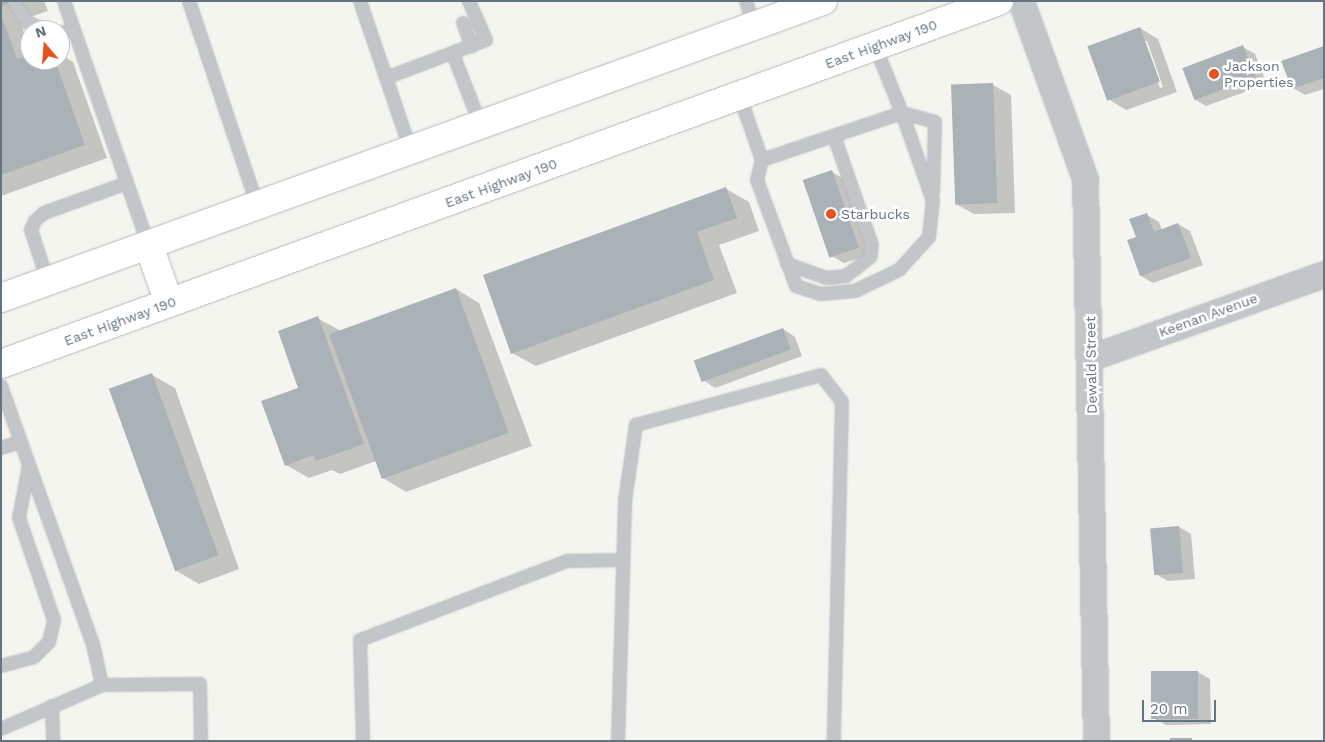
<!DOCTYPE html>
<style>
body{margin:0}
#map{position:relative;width:1325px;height:742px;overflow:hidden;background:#f5f5f0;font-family:"Work Sans",sans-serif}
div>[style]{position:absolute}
.shadow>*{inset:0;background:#0003}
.building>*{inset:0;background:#aab2b7;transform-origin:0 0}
.roads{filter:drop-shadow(0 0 1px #b5b9bd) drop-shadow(0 0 1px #b5b9bd)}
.service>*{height:12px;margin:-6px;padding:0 6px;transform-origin:6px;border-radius:6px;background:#c2c6c9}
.minor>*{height:25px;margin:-12.5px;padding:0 12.5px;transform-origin:12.5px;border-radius:12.5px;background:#c2c6c9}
.primary>*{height:28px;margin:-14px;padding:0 14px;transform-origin:14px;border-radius:14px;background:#fff}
.dots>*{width:14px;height:14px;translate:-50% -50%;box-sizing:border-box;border:2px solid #fff;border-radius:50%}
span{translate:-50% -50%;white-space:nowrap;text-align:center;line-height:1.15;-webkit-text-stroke:5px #fff;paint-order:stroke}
.street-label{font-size:14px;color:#637483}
.poi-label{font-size:14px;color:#637483}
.left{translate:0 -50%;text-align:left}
.frame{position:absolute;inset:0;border:2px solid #637483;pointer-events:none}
.north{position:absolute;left:20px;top:20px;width:50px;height:50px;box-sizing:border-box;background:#fff;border:1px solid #c1c7cd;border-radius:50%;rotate:342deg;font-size:14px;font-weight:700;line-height:20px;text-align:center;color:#637483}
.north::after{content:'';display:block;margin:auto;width:18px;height:22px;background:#e7521e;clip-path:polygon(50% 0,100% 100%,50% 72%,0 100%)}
.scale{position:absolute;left:1142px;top:700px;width:74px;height:22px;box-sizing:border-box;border:2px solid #637483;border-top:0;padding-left:6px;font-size:15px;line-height:18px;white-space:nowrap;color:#637483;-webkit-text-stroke:4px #fff;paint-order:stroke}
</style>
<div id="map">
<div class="shadow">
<div style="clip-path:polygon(1px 1px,44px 1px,48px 11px,21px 20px,30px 60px,60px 60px,60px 54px,73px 62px,107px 158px,1px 196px)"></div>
<div style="clip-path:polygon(evenodd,1140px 28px,1158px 39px,1177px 92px,1126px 110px,1108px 99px,1140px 28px,1144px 41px,1147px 41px,1163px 87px,1160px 88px,1144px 41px)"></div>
<div style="clip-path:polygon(1243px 47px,1255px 54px,1267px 84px,1206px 106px,1194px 99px)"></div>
<div style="clip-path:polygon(1324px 47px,1324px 89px,1305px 95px,1293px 88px)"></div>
<div style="clip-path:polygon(993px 85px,1011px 95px,1015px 213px,974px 214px,956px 204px)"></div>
<div style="clip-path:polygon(832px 172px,844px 179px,871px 254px,844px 263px,832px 256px)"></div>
<div style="clip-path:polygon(726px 189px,749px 202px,759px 231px,719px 245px,737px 293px,536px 366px,512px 353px)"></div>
<div style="clip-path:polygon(1147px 215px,1159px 222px,1162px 230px,1178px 224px,1190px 231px,1203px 265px,1153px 283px,1141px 276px,1137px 238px)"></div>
<div style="clip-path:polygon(456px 289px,479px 303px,532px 446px,406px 492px,383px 478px,376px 461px,340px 474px,332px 470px,309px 478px,286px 465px,317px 318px,341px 331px)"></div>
<div style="clip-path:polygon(783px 329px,795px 337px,802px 356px,715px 388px,703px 380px)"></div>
<div style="clip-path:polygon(152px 375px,175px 388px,239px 569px,199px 584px,175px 570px)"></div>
<div style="clip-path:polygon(1179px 527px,1191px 534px,1195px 579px,1168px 581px,1156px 574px)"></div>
<div style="clip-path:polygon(1198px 672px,1210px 679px,1211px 724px,1166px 725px,1153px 718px)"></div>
</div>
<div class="building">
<div style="clip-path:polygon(1px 1px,14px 1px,14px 2px,1px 6px)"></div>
<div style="clip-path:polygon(1px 15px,17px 59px,30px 54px,30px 60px,55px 60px,85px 145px,1px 175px)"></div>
<div style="left:1140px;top:27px;width:58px;height:56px;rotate:70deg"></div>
<div style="left:1243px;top:45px;width:34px;height:65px;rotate:69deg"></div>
<div style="clip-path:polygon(1324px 46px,1324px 78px,1292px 89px,1281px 61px)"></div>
<div style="left:993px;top:83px;width:120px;height:42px;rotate:88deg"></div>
<div style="left:832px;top:170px;width:82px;height:31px;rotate:71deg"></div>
<div style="clip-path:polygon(726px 187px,737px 218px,697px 232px,714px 280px,511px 354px,483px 275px)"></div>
<div style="clip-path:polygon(1147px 213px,1154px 232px,1178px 223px,1191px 258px,1140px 276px,1127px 240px,1136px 237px,1129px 219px)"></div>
<div style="left:456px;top:288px;width:154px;height:135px;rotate:70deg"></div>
<div style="clip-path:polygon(318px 316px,364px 444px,316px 461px,313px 455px,285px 466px,261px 401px,298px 388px,278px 331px)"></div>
<div style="left:783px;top:328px;width:23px;height:95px;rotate:70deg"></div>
<div style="left:152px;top:373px;width:194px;height:46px;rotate:70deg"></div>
<div style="left:1179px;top:526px;width:47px;height:29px;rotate:85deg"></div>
<div style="left:1151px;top:671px;width:47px;height:48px"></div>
<div style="left:1170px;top:738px;width:22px;height:3px"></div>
</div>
<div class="roads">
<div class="service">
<div style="left:64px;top:1px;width:259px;rotate:70.9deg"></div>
<div style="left:189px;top:1px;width:217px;rotate:71.5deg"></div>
<div style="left:360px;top:1px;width:158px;rotate:71.2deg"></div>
<div style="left:746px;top:1px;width:26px;rotate:72deg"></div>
<div style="left:14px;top:2px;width:24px;rotate:57deg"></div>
<div style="left:27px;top:22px;width:19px;rotate:25deg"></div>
<div style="left:463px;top:23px;width:25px;rotate:69deg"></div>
<div style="left:60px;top:33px;width:14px;rotate:-12deg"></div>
<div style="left:453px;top:54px;width:77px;rotate:68.7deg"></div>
<div style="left:386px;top:78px;width:107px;rotate:-20.8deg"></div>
<div style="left:486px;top:40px;width:43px;rotate:-113.6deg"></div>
<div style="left:740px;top:97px;width:67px;rotate:70.8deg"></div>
<div style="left:762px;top:160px;width:21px;rotate:104deg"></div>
<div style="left:757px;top:180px;width:113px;rotate:69.8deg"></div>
<div style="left:796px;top:286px;width:25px;rotate:18deg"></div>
<div style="left:820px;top:294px;width:35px;rotate:-5deg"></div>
<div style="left:855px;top:291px;width:49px;rotate:-25.5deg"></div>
<div style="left:899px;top:270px;width:45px;rotate:-47.7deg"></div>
<div style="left:929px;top:237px;width:36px;rotate:-84deg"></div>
<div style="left:933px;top:201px;width:93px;rotate:-109.4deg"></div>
<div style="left:902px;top:113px;width:34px;rotate:15deg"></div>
<div style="left:935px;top:122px;width:70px;rotate:91.6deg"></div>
<div style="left:762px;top:160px;width:148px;rotate:-18.6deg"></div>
<div style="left:902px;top:113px;width:72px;rotate:-111.9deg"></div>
<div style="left:787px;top:264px;width:42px;rotate:19.3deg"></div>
<div style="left:827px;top:278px;width:19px;rotate:-6deg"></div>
<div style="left:846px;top:276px;width:31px;rotate:-38deg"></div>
<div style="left:870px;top:257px;width:12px;rotate:-81deg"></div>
<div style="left:872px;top:245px;width:115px;rotate:-109.2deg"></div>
<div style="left:48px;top:282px;width:55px;rotate:-108.1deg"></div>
<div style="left:31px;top:230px;width:10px;rotate:-66deg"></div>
<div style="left:35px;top:221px;width:12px;rotate:-42deg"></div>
<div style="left:44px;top:213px;width:88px;rotate:-19.9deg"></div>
<div style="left:1px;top:386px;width:274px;rotate:70.4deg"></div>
<div style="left:93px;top:644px;width:42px;rotate:77.6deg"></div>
<div style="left:1px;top:448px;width:21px;rotate:-17deg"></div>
<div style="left:1px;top:666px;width:34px;rotate:-15deg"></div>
<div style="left:34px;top:657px;width:21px;rotate:-45deg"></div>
<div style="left:49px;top:642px;width:23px;rotate:-77deg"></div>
<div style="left:54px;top:620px;width:108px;rotate:-108.9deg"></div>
<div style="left:19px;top:518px;width:54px;rotate:-79.3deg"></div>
<div style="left:52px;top:706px;width:35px;rotate:88deg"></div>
<div style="left:1px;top:729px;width:110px;rotate:-23.5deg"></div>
<div style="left:102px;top:685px;width:98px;rotate:-0.6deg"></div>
<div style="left:200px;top:684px;width:57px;rotate:89deg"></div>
<div style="left:363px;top:741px;width:101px;rotate:-91.7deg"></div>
<div style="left:360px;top:640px;width:222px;rotate:-20.9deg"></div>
<div style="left:567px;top:561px;width:56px;rotate:-1deg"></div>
<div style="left:618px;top:741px;width:240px;rotate:-88.3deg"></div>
<div style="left:625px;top:501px;width:77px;rotate:-81.8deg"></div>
<div style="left:636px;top:425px;width:192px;rotate:-15.1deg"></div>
<div style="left:821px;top:375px;width:34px;rotate:52deg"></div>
<div style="left:842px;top:402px;width:339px;rotate:91.4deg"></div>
</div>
<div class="minor">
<div style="left:1021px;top:1px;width:189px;rotate:70.2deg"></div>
<div style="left:1085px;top:179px;width:562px;rotate:88.88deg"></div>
<div style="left:1092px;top:357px;width:246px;rotate:-19.7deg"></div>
</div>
<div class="primary">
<div style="left:149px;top:246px;width:60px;rotate:70.7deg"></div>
<div style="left:1px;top:298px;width:874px;rotate:-19.87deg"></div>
<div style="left:1px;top:364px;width:1062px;rotate:-19.99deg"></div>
</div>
</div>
<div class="dots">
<div style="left:1214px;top:74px;background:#e7521e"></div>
<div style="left:831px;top:214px;background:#e7521e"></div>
</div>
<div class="street-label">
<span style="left:881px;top:44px;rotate:-20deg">East Highway 190</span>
<span style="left:501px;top:183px;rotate:-20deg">East Highway 190</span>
<span style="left:1208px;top:315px;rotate:-20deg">Keenan Avenue</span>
<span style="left:120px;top:321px;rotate:-20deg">East Highway 190</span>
<span style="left:1091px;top:365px;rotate:-91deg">Dewald Street</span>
</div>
<div class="poi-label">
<span class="left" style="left:1224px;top:74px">Jackson<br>Properties</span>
<span class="left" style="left:841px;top:214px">Starbucks</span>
</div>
<div class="frame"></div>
<div class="north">N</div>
<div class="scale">20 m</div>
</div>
